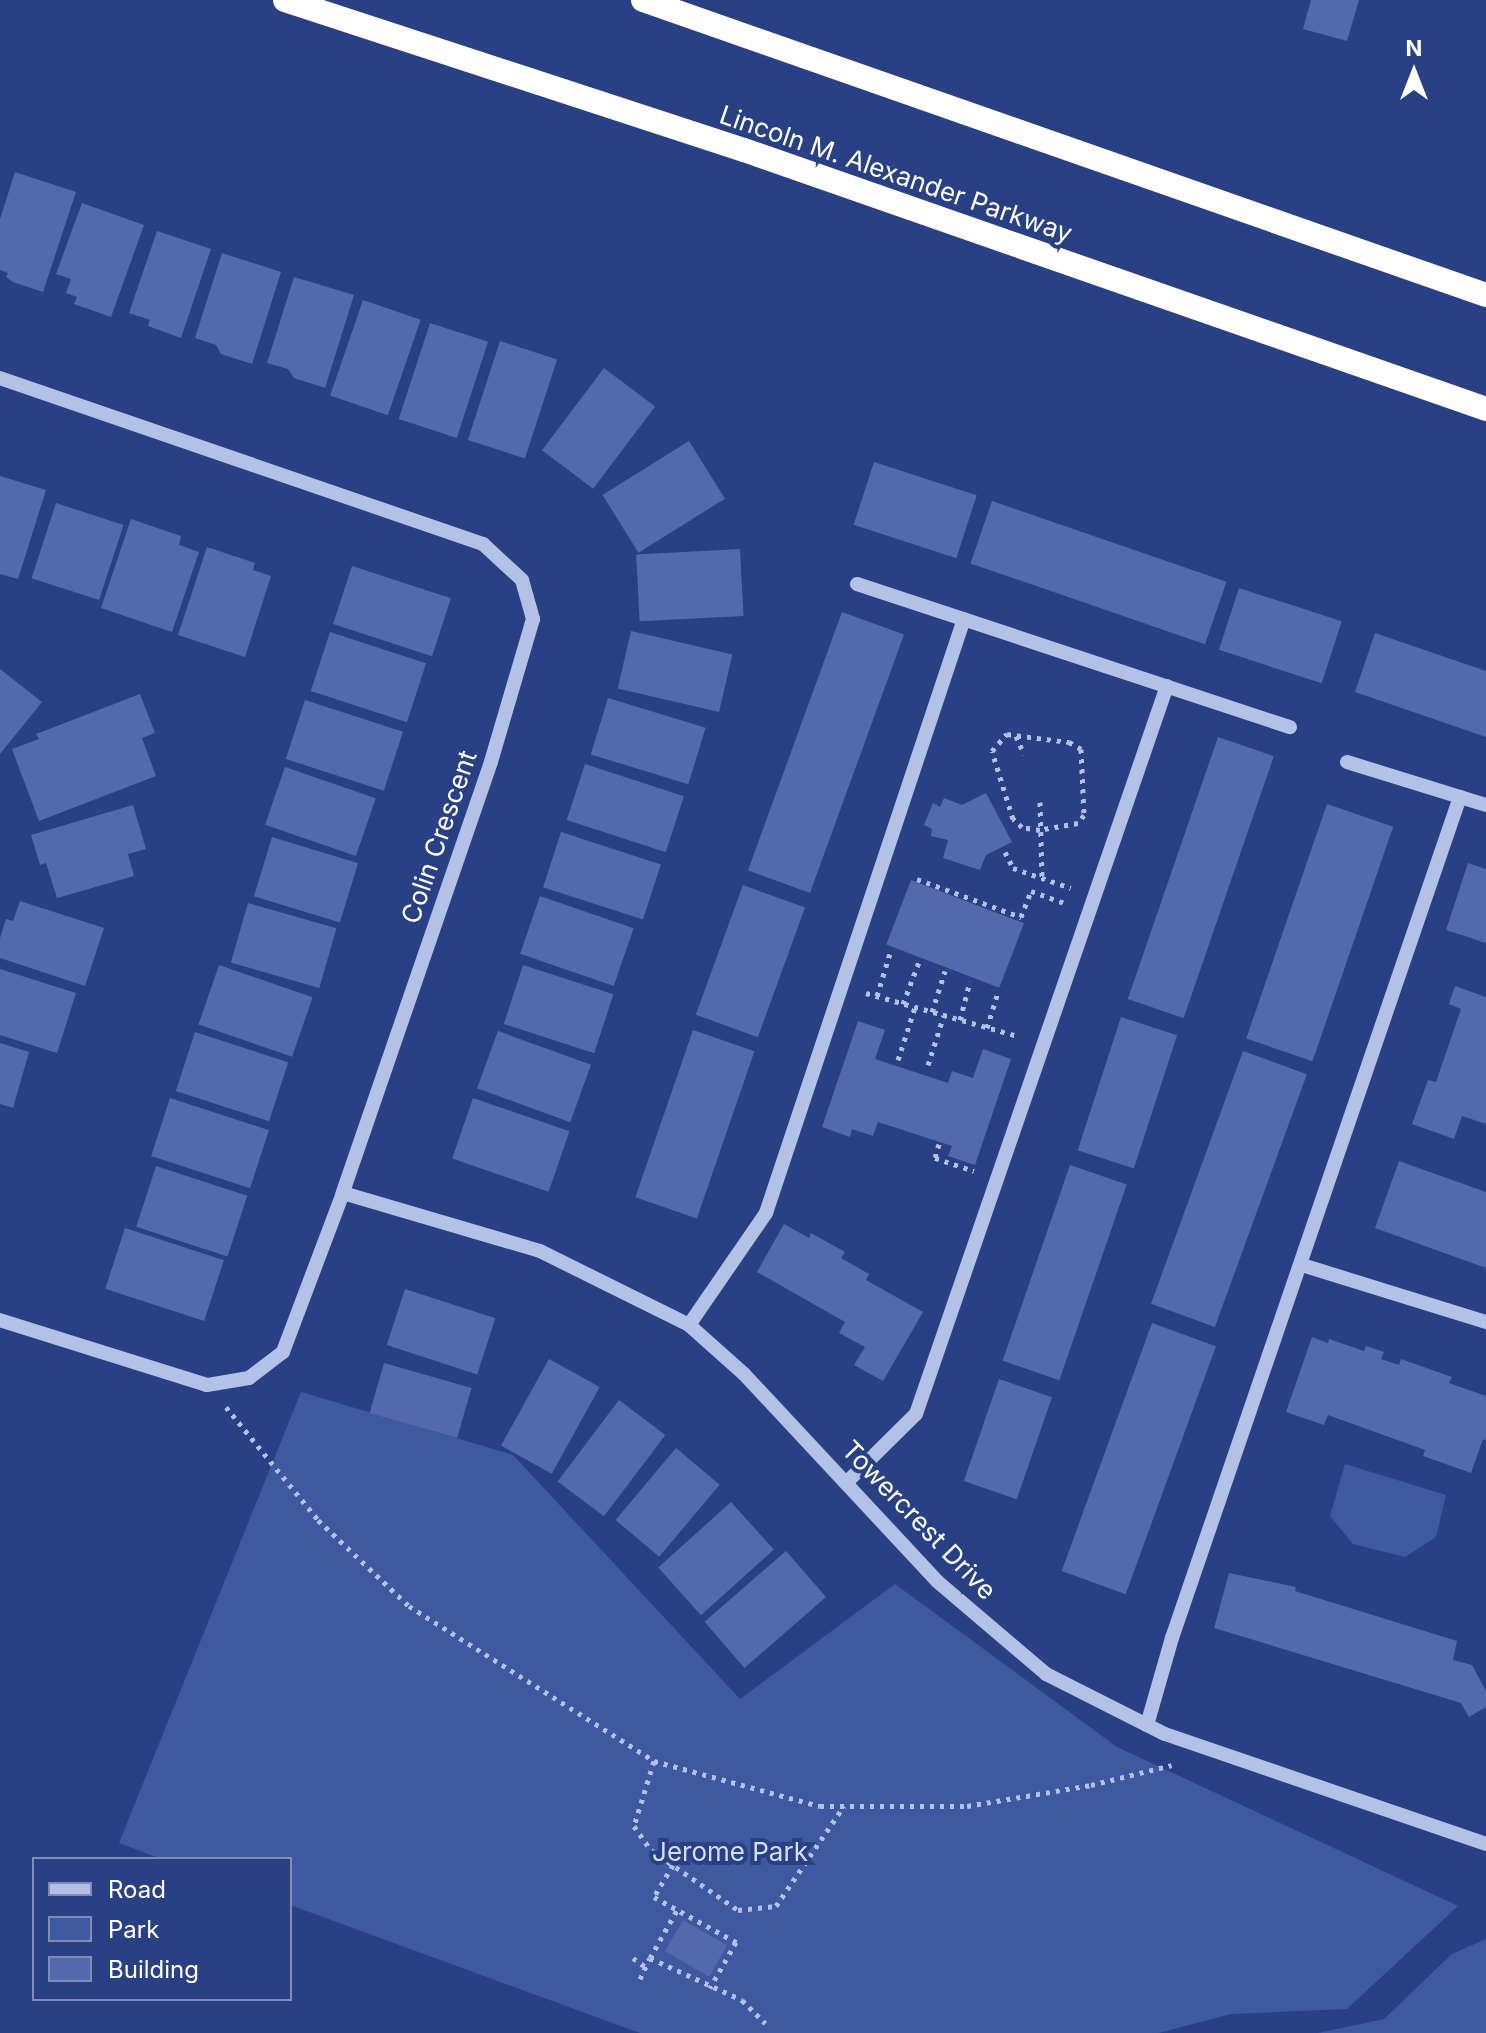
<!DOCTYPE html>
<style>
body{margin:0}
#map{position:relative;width:1486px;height:2033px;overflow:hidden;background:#2a4084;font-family:Inter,sans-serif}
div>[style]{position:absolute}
.green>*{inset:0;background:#3f59a0}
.building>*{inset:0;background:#5369ab;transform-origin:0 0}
.path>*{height:5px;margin-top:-2.5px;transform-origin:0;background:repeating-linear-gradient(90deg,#b4c1e7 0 4px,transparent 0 10px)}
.minor>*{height:14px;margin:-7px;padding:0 7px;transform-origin:7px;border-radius:7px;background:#b4c1e7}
.highway>*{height:24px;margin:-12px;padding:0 12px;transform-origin:12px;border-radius:12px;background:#fff}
span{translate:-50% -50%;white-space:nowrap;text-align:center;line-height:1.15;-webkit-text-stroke:8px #2a4084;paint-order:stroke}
.street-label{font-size:26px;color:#fff}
.park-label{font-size:26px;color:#d7dff6}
.legend{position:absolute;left:32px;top:1857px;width:260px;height:144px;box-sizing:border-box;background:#2a4084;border:2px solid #7f8cb5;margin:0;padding:10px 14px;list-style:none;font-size:24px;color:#fff}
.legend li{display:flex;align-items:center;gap:16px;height:40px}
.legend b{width:40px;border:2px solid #7f8cb5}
.north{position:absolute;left:1374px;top:32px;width:80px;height:80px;-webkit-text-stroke:6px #2a4084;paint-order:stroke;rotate:0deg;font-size:22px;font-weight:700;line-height:32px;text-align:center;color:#fff}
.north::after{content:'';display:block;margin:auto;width:28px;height:36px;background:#fff;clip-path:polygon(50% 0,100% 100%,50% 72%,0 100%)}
</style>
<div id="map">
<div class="green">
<div style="clip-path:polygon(301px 1392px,513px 1455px,740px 1699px,895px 1584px,1117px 1747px,1458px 1906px,1347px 2009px,1231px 2014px,1159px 2033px,640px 2033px,290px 1905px,290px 1859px,162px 1859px,119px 1843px)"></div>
<div style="clip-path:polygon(1345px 1464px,1446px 1495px,1436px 1537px,1405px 1557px,1353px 1544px,1330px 1516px)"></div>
<div style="clip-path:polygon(1486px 1939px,1486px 2033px,1318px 2033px,1384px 2019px,1452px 1954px)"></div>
</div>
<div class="building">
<div style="clip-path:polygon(1311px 0,1359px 0,1347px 41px,1303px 29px)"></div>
<div style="clip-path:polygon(15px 172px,76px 192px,43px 292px,13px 282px,6px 277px,8px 273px,0 270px,0 219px)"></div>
<div style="clip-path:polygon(82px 203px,144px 225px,111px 317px,74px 304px,77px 297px,66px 293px,71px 279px,56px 274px)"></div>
<div style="clip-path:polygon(157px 231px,211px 249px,181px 338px,148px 326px,150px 320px,129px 313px)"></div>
<div style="clip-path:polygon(222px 253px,281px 272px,252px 364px,221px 354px,216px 345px,195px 338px)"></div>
<div style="clip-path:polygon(294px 277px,354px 295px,325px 388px,294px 378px,288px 369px,267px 363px)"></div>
<div style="left:363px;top:300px;width:61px;height:101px;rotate:19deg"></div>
<div style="left:430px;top:323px;width:61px;height:101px;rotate:18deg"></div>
<div style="left:500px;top:341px;width:60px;height:104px;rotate:18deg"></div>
<div style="left:604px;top:368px;width:64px;height:103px;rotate:37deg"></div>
<div style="left:689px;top:441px;width:68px;height:102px;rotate:58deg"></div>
<div style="left:874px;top:462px;width:108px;height:66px;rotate:18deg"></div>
<div style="clip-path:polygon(0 476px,46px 490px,18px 579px,0 574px)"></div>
<div style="left:992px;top:501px;width:248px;height:66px;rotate:19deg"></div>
<div style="left:56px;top:503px;width:71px;height:79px;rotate:18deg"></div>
<div style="clip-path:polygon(131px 519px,181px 536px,179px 545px,199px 552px,172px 632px,101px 608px)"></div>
<div style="clip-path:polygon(207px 547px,255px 563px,253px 570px,271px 576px,245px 657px,178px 635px)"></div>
<div style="left:740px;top:549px;width:67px;height:104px;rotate:87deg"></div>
<div style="left:352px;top:566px;width:104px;height:61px;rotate:18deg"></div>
<div style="left:1239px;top:588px;width:108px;height:65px;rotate:18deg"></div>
<div style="left:842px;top:612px;width:66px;height:275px;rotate:20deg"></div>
<div style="left:631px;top:631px;width:104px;height:59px;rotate:13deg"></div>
<div style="left:330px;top:632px;width:101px;height:62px;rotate:18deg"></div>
<div style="clip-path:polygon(1375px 633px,1486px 671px,1486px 737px,1355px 692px)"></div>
<div style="clip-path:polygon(0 669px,42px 702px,0 754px)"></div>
<div style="clip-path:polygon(140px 694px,155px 733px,142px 738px,156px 776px,39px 821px,12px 749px,39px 739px,36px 734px)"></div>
<div style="left:608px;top:698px;width:102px;height:59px;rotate:17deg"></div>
<div style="left:305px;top:700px;width:103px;height:62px;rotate:18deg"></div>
<div style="left:1218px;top:737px;width:59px;height:277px;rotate:19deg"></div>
<div style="left:585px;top:764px;width:104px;height:59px;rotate:18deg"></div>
<div style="left:285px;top:767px;width:96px;height:61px;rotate:19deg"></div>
<div style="clip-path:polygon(986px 793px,1012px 842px,986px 855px,980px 870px,943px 858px,948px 840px,931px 836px,932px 829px,924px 825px,933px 803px,940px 807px,944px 798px,962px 805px)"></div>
<div style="left:1327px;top:804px;width:70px;height:248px;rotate:19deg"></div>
<div style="clip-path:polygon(133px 805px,146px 849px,128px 854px,134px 876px,57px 898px,46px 863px,40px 865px,31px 835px)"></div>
<div style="left:561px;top:832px;width:105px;height:58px;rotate:18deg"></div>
<div style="left:272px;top:837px;width:90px;height:62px;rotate:17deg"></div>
<div style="clip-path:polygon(1468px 863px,1486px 869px,1486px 943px,1446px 930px)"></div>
<div style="left:911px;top:880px;width:121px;height:69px;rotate:21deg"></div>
<div style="left:743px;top:885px;width:66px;height:138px;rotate:20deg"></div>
<div style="left:540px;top:896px;width:99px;height:61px;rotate:19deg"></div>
<div style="clip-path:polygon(20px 901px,104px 928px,85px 986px,0 958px,0 938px,6px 919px,13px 921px)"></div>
<div style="left:248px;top:903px;width:92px;height:62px;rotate:16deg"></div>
<div style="left:219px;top:965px;width:99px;height:63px;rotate:19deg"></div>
<div style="left:523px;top:965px;width:95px;height:62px;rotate:18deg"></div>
<div style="clip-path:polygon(0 969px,76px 993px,57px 1053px,0 1035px)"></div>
<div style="clip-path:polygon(1455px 986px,1486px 997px,1486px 1124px,1462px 1116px,1454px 1139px,1412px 1124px,1428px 1080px,1436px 1082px,1461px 1009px,1449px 1004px)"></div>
<div style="left:1121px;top:1017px;width:59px;height:140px;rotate:18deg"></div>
<div style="clip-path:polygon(858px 1021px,885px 1030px,875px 1059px,948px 1083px,952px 1071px,973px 1078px,983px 1049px,1011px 1059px,975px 1165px,948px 1156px,952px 1146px,878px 1122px,873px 1136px,852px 1129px,850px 1137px,822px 1127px)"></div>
<div style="left:693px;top:1030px;width:65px;height:177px;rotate:19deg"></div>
<div style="left:498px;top:1031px;width:99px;height:61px;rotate:20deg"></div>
<div style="left:195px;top:1032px;width:98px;height:62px;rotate:18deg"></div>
<div style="clip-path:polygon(0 1043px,29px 1052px,13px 1108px,0 1104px)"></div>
<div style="left:1243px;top:1051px;width:68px;height:269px;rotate:20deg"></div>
<div style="left:170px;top:1098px;width:104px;height:61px;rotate:18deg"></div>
<div style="left:473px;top:1098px;width:102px;height:64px;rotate:19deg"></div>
<div style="clip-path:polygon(1399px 1161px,1486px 1192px,1486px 1268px,1375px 1228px)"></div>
<div style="left:1070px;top:1165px;width:60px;height:207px;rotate:19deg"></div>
<div style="left:156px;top:1166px;width:96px;height:64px;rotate:18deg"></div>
<div style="clip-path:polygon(784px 1224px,809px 1238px,811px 1233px,845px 1252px,841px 1258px,869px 1274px,866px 1280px,923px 1312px,883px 1381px,854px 1365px,865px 1347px,839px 1333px,845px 1322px,757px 1272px)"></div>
<div style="left:125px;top:1228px;width:104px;height:64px;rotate:18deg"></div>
<div style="left:405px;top:1289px;width:95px;height:59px;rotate:18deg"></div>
<div style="left:1152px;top:1323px;width:68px;height:264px;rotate:20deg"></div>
<div style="clip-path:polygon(1312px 1337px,1328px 1343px,1329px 1339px,1364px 1351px,1366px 1346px,1384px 1352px,1381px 1359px,1399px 1365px,1401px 1359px,1452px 1377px,1449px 1383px,1486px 1396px,1486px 1441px,1483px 1439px,1471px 1473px,1423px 1456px,1425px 1450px,1328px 1415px,1324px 1425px,1286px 1412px)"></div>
<div style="left:549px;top:1359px;width:58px;height:99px;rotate:29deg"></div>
<div style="left:384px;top:1363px;width:91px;height:52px;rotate:16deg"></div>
<div style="left:999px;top:1379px;width:56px;height:108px;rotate:19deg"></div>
<div style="left:619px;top:1400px;width:58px;height:102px;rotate:37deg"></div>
<div style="left:676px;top:1448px;width:57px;height:94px;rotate:40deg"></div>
<div style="left:731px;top:1502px;width:64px;height:98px;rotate:48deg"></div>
<div style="left:786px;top:1551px;width:61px;height:108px;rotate:49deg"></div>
<div style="clip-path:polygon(1229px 1573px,1296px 1587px,1295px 1591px,1457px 1641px,1453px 1660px,1472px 1665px,1486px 1691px,1486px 1707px,1469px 1717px,1461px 1703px,1214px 1628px)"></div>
<div style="left:683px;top:1920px;width:51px;height:36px;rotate:30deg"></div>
</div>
<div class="path">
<div style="left:1007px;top:734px;width:63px;rotate:7.4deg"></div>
<div style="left:1069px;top:742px;width:14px;rotate:30deg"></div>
<div style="left:1081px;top:749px;width:66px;rotate:87.4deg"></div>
<div style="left:1084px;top:815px;width:10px;rotate:127deg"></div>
<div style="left:1078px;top:823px;width:39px;rotate:170deg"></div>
<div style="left:1040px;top:830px;width:18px;rotate:-171deg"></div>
<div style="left:1022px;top:827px;width:12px;rotate:-138deg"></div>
<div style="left:1013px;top:819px;width:71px;rotate:-107.2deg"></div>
<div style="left:992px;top:751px;width:23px;rotate:-49deg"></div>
<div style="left:1016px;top:736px;width:20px;rotate:66deg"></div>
<div style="left:1040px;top:802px;width:76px;rotate:88.5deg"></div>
<div style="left:1005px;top:852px;width:18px;rotate:63deg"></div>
<div style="left:1013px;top:868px;width:61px;rotate:19deg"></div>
<div style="left:917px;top:879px;width:111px;rotate:20.1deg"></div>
<div style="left:1021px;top:917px;width:28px;rotate:-69deg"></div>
<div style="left:1031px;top:891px;width:35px;rotate:20deg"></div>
<div style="left:866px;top:993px;width:158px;rotate:15.8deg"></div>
<div style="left:877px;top:996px;width:45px;rotate:-73.2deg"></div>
<div style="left:903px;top:1004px;width:48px;rotate:-69.3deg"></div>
<div style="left:932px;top:1012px;width:43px;rotate:-72.4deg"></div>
<div style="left:960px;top:1020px;width:40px;rotate:-75.6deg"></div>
<div style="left:987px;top:1028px;width:38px;rotate:-73deg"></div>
<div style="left:898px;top:1060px;width:56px;rotate:-72.2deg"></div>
<div style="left:928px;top:1065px;width:52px;rotate:-72.3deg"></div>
<div style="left:939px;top:1144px;width:15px;rotate:106deg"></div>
<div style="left:935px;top:1158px;width:41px;rotate:18.4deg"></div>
<div style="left:226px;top:1407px;width:146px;rotate:50.8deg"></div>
<div style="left:318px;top:1520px;width:125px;rotate:43.4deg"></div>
<div style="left:409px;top:1606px;width:290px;rotate:32.3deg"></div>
<div style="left:654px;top:1761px;width:172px;rotate:15.2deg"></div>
<div style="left:820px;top:1806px;width:147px"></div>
<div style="left:967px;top:1806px;width:126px;rotate:-9.6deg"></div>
<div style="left:1091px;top:1785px;width:83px;rotate:-13.9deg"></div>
<div style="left:654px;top:1761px;width:68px;rotate:107.1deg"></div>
<div style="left:634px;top:1826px;width:29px;rotate:55deg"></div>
<div style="left:651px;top:1850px;width:106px;rotate:34.6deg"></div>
<div style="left:738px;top:1910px;width:38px;rotate:-6deg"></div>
<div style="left:776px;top:1906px;width:121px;rotate:-55.8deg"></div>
<div style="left:673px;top:1865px;width:37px;rotate:121deg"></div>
<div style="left:654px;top:1897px;width:94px;rotate:28.8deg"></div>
<div style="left:736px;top:1942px;width:53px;rotate:119.5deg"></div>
<div style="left:633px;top:1958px;width:16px;rotate:35deg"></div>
<div style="left:650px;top:1958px;width:55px;rotate:-60.6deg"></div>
<div style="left:640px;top:1979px;width:23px;rotate:-65deg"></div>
<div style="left:650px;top:1958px;width:101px;rotate:24.5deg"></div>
<div style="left:742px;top:2000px;width:33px;rotate:45deg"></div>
</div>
<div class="minor">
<div style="left:0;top:378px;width:511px;rotate:18.97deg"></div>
<div style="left:483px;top:544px;width:53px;rotate:42.7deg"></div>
<div style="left:522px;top:580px;width:41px;rotate:74.2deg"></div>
<div style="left:533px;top:619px;width:149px;rotate:106.4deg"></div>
<div style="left:491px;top:762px;width:456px;rotate:109deg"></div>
<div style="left:343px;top:1193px;width:170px;rotate:110.7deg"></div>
<div style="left:283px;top:1352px;width:43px;rotate:142.6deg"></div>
<div style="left:249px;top:1378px;width:43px;rotate:170.5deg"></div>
<div style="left:207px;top:1385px;width:217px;rotate:-162.6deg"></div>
<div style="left:857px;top:584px;width:456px;rotate:18.3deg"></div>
<div style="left:1347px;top:762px;width:145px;rotate:17.2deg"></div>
<div style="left:343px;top:1193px;width:205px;rotate:16.4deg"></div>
<div style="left:540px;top:1251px;width:166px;rotate:26.4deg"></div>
<div style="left:689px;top:1325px;width:74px;rotate:41.7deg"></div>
<div style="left:744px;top:1374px;width:284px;rotate:47deg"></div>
<div style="left:938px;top:1582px;width:142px;rotate:40.4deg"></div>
<div style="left:1046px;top:1674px;width:133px;rotate:26.8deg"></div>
<div style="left:1165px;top:1734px;width:339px;rotate:18.9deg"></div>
<div style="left:1302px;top:1265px;width:193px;rotate:17.2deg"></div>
<div style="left:689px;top:1325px;width:136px;rotate:-55.5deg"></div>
<div style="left:766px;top:1213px;width:626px;rotate:-71.57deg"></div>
<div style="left:848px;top:1481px;width:95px;rotate:-44.6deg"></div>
<div style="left:916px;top:1414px;width:770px;rotate:-70.98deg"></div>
<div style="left:1147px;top:1725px;width:91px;rotate:-74deg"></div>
<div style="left:1172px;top:1638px;width:889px;rotate:-71.1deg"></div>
</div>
<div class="highway">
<div style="left:285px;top:0;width:483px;rotate:18.1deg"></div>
<div style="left:744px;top:150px;width:786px;rotate:19.24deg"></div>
<div style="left:643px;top:0;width:893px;rotate:19.29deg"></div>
</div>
<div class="street-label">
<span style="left:896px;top:174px;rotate:19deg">Lincoln M. Alexander Parkway</span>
<span style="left:439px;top:837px;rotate:-71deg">Colin Crescent</span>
<span style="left:919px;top:1520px;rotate:46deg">Towercrest Drive</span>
</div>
<div class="park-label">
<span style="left:730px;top:1852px">Jerome Park</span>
</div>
<ul class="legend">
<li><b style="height:10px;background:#b4c1e7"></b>Road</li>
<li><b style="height:22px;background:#3f59a0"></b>Park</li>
<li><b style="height:22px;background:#5369ab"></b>Building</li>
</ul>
<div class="north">N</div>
</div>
